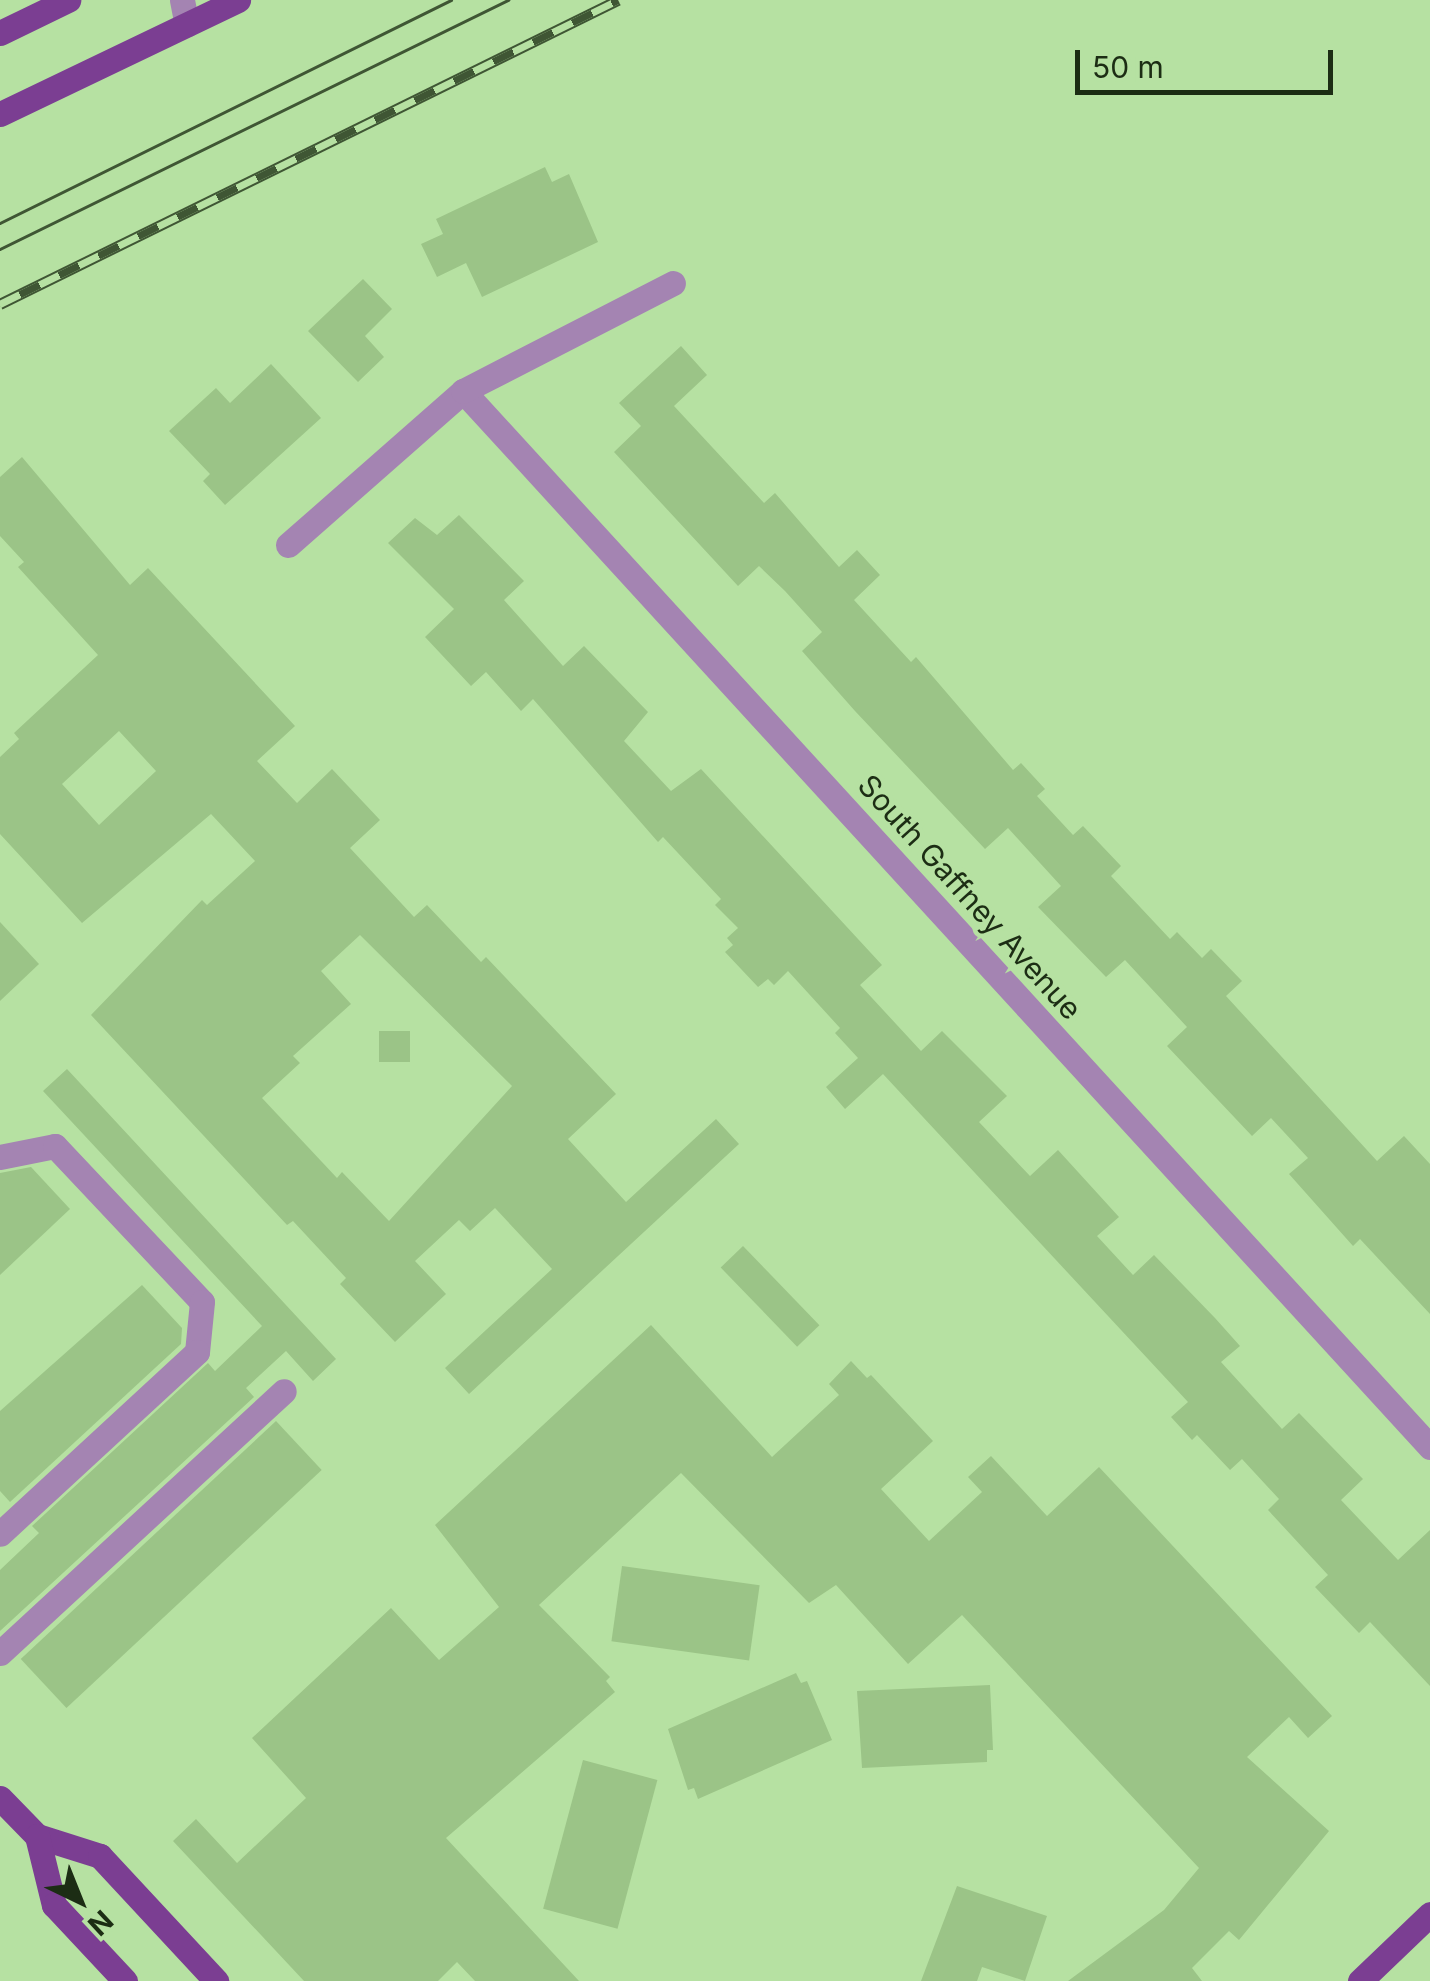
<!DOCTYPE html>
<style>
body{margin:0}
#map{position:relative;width:1430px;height:1981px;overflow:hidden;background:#b6e1a2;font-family:Inter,sans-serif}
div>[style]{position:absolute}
.building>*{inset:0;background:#9bc487;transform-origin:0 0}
.minor>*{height:25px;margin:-12.5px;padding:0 12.5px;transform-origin:12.5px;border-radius:12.5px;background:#a484b2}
.major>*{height:25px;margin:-12.5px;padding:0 12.5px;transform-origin:12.5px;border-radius:12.5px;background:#7b3e92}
.tram>*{height:2.5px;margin:-1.25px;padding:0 1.25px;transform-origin:1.25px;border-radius:1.25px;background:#3f5634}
.rail>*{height:11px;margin-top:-5.5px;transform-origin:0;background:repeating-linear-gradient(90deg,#b6e1a2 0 22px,#3f5634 0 44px);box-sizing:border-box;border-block:2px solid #3f5634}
span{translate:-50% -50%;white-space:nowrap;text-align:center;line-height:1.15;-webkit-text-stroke:9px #b6e1a2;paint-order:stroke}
.street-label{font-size:30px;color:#1c2d14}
.north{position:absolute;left:30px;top:1851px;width:100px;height:100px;-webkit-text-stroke:8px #b6e1a2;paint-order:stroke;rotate:137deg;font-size:28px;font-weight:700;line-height:40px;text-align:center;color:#1c2d14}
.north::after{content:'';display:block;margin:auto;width:35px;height:45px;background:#1c2d14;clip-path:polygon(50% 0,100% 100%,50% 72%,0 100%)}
.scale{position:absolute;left:1075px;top:50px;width:258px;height:45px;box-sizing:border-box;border:5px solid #1c2d14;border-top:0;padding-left:12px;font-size:30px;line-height:35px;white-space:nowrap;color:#1c2d14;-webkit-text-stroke:8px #b6e1a2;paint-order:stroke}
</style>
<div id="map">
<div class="building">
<div style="clip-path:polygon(545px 167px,552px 182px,569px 174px,598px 242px,482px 297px,466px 263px,437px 277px,421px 244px,443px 234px,436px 219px)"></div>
<div style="clip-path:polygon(363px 279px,392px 309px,365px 336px,384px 357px,358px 382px,308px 331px)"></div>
<div style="clip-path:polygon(681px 346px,707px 375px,674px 406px,764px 503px,775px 493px,839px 567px,857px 550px,880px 575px,854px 600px,911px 662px,916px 657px,1013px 770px,1021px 763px,1045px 789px,1037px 796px,1073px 835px,1083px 826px,1121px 866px,1111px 876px,1170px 939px,1177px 932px,1202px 958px,1211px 949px,1242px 981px,1226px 996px,1377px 1161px,1404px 1136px,1430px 1164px,1430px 1314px,1360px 1239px,1353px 1246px,1289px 1174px,1308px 1158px,1271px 1118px,1252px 1136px,1167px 1046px,1187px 1027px,1125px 960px,1106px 977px,1038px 907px,1061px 886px,1008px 828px,985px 849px,855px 711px,802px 651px,822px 632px,785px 591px,759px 566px,738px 586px,614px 452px,641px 426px,619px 403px)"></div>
<div style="clip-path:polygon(271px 364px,321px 418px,225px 505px,203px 481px,210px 474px,169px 431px,216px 388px,230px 403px)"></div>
<div style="clip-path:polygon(evenodd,22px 457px,130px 585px,148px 568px,295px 726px,257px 761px,297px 803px,332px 769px,380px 820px,350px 848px,414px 917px,427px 905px,481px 962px,486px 957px,616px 1094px,568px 1139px,626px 1202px,716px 1119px,739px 1144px,469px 1394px,445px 1368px,552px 1269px,495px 1208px,470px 1231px,459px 1220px,415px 1261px,446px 1294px,395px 1342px,340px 1284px,346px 1278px,293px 1221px,287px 1225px,91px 1015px,202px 900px,207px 905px,255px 861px,211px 814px,82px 923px,0 834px,0 757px,19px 739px,14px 733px,98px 655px,18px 567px,24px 562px,0 536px,0 477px,22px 457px,119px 731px,156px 771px,99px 825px,62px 784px,119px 731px,22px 457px,360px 935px,512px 1086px,389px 1221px,342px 1172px,337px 1178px,262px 1098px,300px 1063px,293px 1056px,351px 1004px,321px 971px,360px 935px)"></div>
<div style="clip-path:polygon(459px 515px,524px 581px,504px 600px,563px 666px,584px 646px,648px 712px,624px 741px,671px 791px,701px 769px,882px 965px,860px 985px,921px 1051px,942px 1031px,1007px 1096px,979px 1122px,1030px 1176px,1058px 1150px,1119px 1217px,1097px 1236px,1133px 1275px,1154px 1255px,1215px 1318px,1240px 1346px,1221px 1362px,1282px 1429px,1299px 1413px,1363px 1479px,1341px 1500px,1398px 1560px,1430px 1530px,1430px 1686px,1370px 1622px,1359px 1633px,1315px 1587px,1328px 1575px,1268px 1510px,1279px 1499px,1242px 1459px,1230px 1470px,1197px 1435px,1192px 1440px,1171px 1417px,1188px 1402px,883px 1074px,845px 1109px,826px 1087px,858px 1058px,835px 1033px,840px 1028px,788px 971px,774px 985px,768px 979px,758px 987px,725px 952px,733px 945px,727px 938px,738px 928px,715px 905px,721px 899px,663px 837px,658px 842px,533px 699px,521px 711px,486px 672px,471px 686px,425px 637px,454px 609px,388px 543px,415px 518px,437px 535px)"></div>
<div style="clip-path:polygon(0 922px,39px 964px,0 1001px)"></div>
<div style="left:379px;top:1031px;width:31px;height:31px"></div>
<div style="clip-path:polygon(67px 1069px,336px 1359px,313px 1381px,286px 1351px,246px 1388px,254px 1397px,0 1631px,0 1570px,39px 1533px,32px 1526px,208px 1363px,215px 1371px,262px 1326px,43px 1091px)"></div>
<div style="clip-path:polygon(31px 1167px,70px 1209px,0 1275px,0 1173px)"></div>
<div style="left:743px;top:1246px;width:110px;height:31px;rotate:46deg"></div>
<div style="clip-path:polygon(142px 1285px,182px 1328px,181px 1344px,10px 1502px,0 1491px,0 1411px)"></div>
<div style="clip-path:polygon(651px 1325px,772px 1457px,839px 1395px,829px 1384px,851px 1361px,867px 1378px,871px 1375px,933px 1441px,881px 1489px,929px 1541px,982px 1492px,968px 1477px,991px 1456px,1047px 1516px,1099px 1467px,1332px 1716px,1308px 1738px,1289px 1717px,1247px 1757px,1329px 1831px,1239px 1940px,1229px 1931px,1192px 1968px,1202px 1981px,1068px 1981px,1164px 1910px,1199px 1868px,962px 1615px,908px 1664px,836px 1585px,809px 1603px,681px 1473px,539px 1605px,610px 1677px,606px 1681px,615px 1692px,446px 1838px,579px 1981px,475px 1981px,457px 1962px,438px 1981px,304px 1981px,173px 1841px,196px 1819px,237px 1863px,306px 1798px,252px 1738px,391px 1608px,439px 1660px,499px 1607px,435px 1525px)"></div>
<div style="left:276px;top:1421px;width:67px;height:349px;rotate:47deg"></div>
<div style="left:622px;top:1566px;width:139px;height:76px;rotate:8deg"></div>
<div style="clip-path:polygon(796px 1673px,801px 1683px,807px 1681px,832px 1740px,698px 1799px,694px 1788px,688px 1790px,668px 1729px)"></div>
<div style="clip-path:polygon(990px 1685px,993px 1750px,987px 1750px,987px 1762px,862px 1768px,857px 1691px)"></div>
<div style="left:583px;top:1760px;width:77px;height:154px;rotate:15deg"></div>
<div style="clip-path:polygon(957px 1886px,1047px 1916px,1025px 1981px,982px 1967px,977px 1981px,921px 1981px)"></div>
</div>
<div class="minor">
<div style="left:182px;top:0;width:25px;rotate:79deg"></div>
<div style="left:463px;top:391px;width:1432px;rotate:47.52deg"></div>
<div style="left:288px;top:545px;width:233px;rotate:-41.3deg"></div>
<div style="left:463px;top:391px;width:236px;rotate:-27.2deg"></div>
<div style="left:0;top:1157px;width:56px;rotate:-11.3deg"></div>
<div style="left:55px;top:1146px;width:214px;rotate:46.7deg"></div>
<div style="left:202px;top:1302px;width:50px;rotate:95.7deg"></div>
<div style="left:197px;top:1352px;width:268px;rotate:137.3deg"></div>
<div style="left:0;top:1653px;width:386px;rotate:-42.7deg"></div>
</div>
<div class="major">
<div style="left:0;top:33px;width:76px;rotate:-25.9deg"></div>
<div style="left:0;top:114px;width:264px;rotate:-25.6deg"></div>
<div style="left:0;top:1798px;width:53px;rotate:45.8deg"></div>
<div style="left:37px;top:1836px;width:66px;rotate:17.6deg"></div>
<div style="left:100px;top:1856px;width:171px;rotate:47.1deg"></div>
<div style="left:37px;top:1836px;width:71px;rotate:76.2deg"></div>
<div style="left:54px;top:1905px;width:104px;rotate:46.9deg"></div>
<div style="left:1360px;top:1981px;width:97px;rotate:-43.7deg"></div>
</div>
<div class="tram">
<div style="left:0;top:223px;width:503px;rotate:-26.31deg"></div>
<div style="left:0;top:249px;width:566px;rotate:-26.11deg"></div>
</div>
<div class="rail">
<div style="left:0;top:304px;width:689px;rotate:-26.19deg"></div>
</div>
<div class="street-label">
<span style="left:970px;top:897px;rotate:48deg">South Gaffney Avenue</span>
</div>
<div class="north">N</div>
<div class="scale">50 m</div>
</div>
